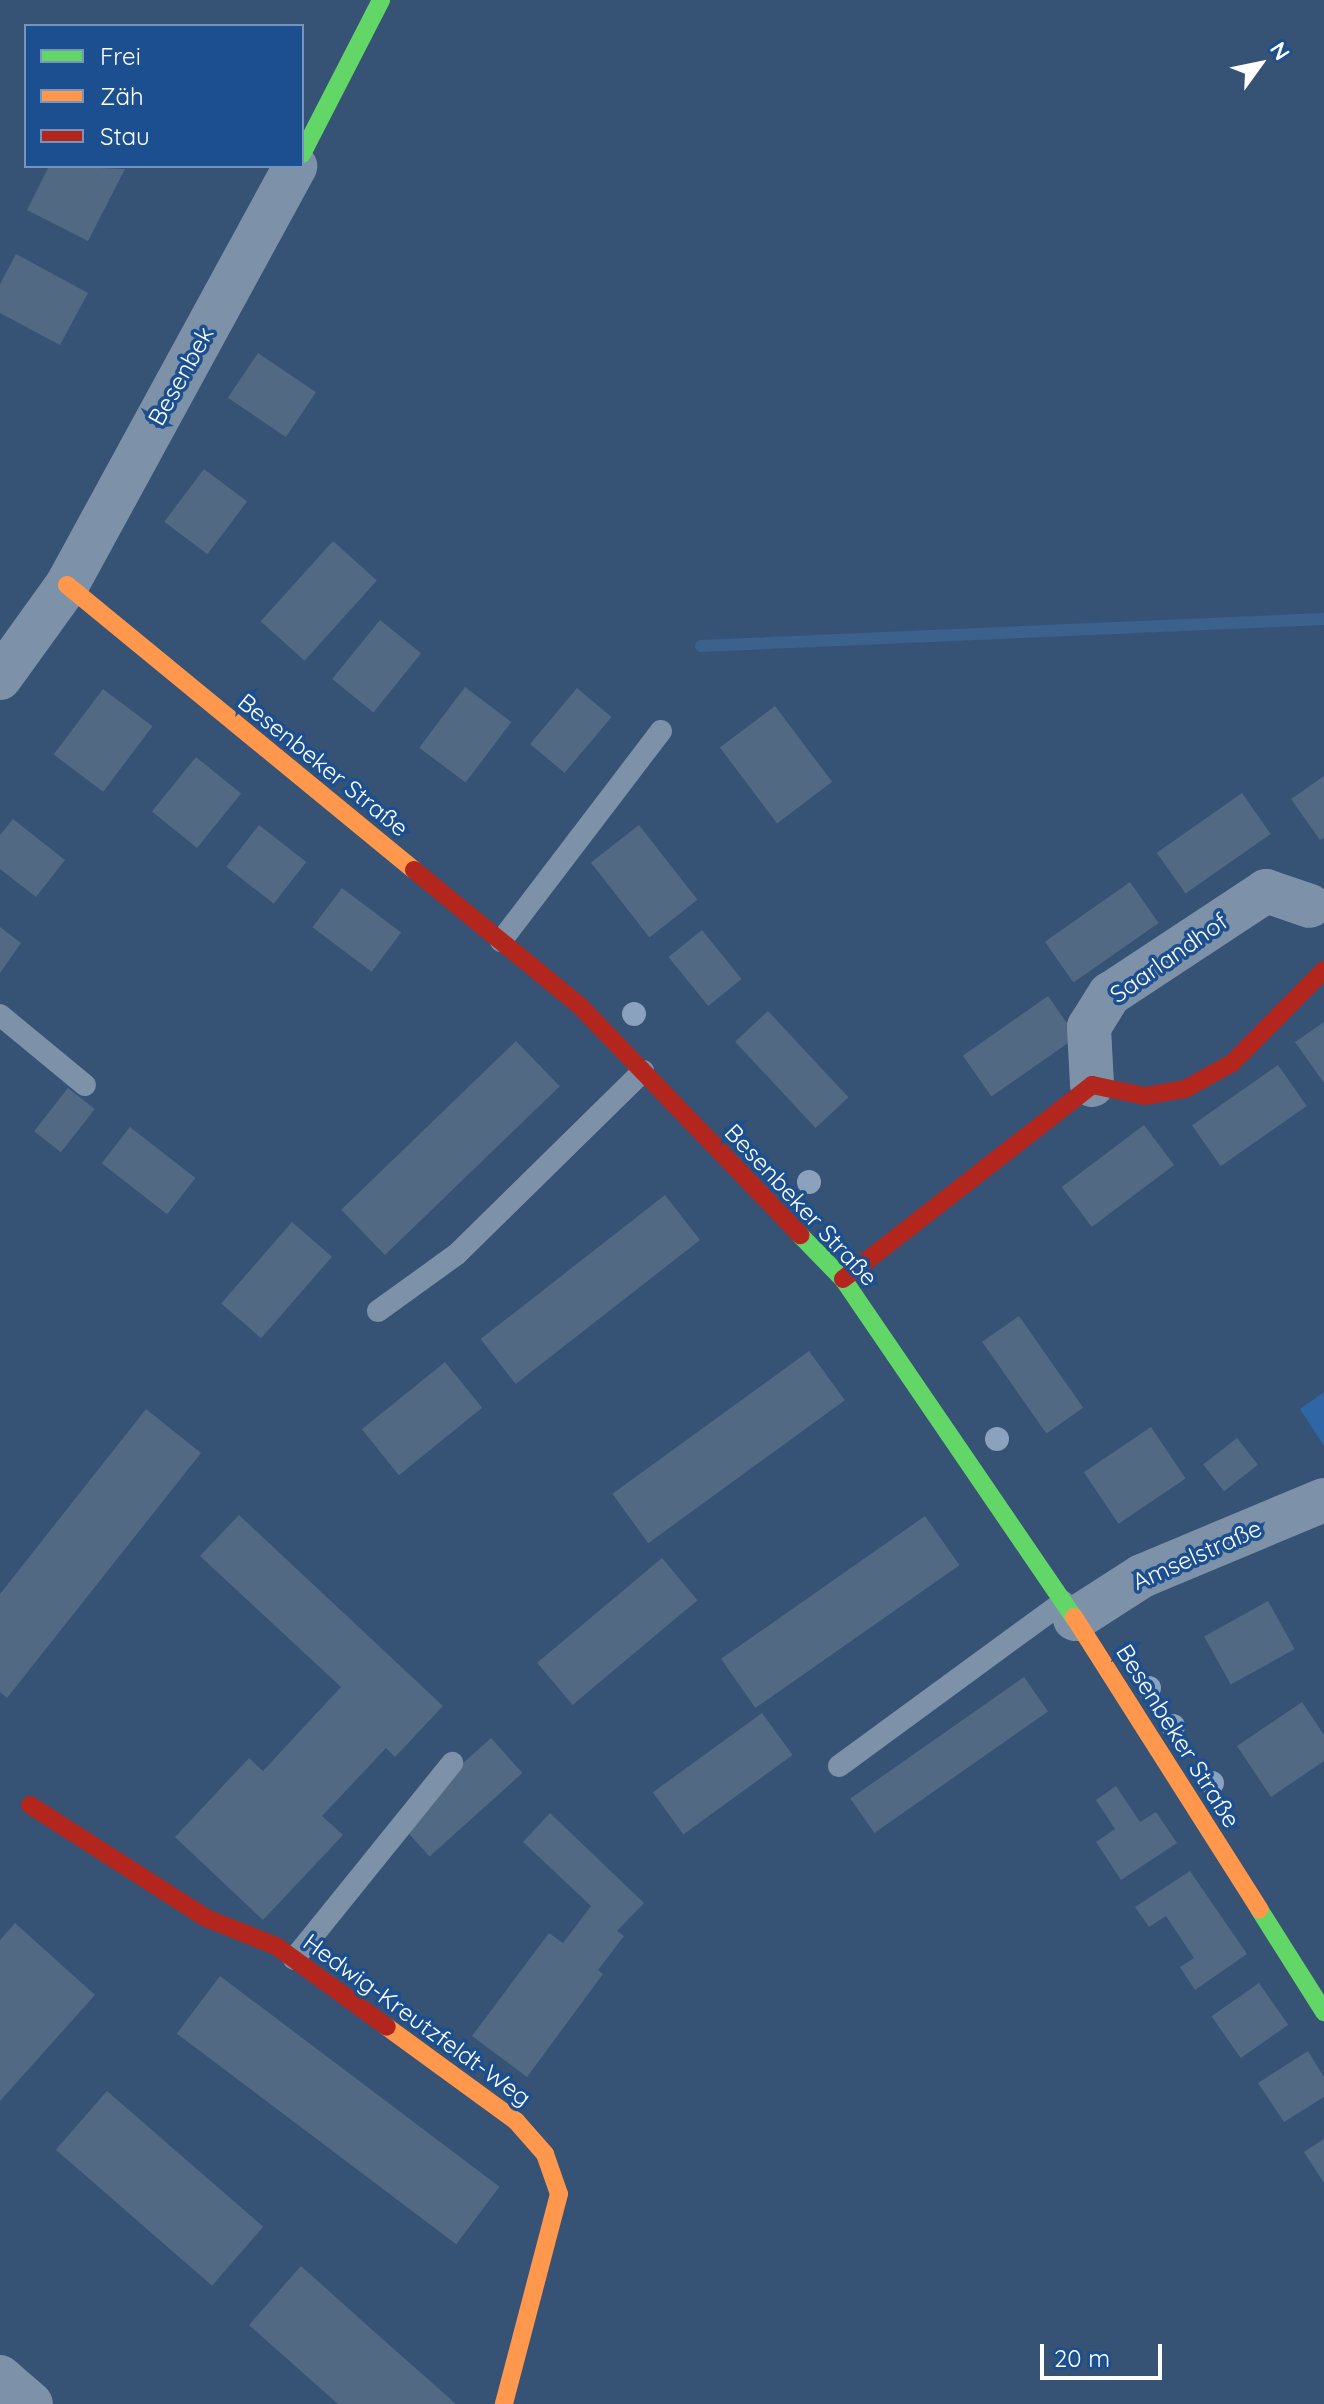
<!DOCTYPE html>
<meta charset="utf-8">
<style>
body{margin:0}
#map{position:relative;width:1324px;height:2404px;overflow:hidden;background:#365274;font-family:Quicksand,sans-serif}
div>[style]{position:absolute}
.green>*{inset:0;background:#2f66a5}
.stream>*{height:12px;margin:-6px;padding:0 6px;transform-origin:6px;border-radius:6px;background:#3b618d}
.building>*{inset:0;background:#526984;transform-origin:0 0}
.lane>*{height:22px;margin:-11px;padding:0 11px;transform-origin:11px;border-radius:11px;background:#7d92a8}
.street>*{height:44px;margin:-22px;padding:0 22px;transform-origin:22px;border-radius:22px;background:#7d92a8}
.fast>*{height:18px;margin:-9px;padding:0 9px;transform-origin:9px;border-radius:9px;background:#63d668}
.slow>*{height:18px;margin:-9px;padding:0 9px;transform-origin:9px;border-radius:9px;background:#ff974d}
.jam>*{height:18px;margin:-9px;padding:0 9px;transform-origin:9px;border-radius:9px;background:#b3261e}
.trees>*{width:24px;height:24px;margin:-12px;border-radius:50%;background:#8aa2be}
span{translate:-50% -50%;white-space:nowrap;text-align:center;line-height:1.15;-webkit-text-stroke:7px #1b4f8f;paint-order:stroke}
.street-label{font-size:24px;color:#fff}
.legend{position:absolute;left:24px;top:24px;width:280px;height:144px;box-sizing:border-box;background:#1b4f8f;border:2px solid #7695bc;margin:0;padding:10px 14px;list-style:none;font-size:24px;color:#fff}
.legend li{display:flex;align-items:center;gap:16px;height:40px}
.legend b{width:40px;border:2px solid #7695bc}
.north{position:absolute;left:1220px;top:24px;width:80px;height:80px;-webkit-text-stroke:6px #1b4f8f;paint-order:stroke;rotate:57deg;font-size:22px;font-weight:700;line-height:32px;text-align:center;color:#fff}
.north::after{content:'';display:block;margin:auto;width:28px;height:36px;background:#fff;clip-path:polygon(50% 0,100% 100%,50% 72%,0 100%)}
.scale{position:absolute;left:1040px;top:2344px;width:122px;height:36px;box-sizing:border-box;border:4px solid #fff;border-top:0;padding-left:10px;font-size:24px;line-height:28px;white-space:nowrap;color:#fff;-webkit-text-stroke:6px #1b4f8f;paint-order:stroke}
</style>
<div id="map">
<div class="green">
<div style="clip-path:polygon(1324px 1392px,1324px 1446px,1300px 1409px)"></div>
</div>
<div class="stream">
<div style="left:701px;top:646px;width:624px;rotate:-2.48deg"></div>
</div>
<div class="building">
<div style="clip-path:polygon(49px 166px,125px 169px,88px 241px,27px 210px)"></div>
<div style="clip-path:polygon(16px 254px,88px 293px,60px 345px,0 313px,0 284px)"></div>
<div style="left:258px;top:353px;width:70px;height:54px;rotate:34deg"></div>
<div style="left:204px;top:469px;width:54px;height:66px;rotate:37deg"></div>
<div style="left:333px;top:541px;width:59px;height:108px;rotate:42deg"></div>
<div style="left:380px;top:620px;width:53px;height:76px;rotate:39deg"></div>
<div style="left:465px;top:687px;width:58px;height:76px;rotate:37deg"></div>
<div style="left:577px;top:688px;width:45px;height:73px;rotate:40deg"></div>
<div style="left:103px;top:689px;width:62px;height:82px;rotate:37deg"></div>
<div style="left:775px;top:706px;width:95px;height:69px;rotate:53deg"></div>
<div style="left:196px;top:757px;width:58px;height:70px;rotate:39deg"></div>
<div style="clip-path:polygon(1324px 776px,1324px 838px,1320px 840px,1291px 799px)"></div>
<div style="left:1242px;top:793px;width:50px;height:104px;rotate:55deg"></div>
<div style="clip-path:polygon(13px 819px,65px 860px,36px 897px,0 869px,0 835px)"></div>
<div style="left:259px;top:825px;width:60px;height:53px;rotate:38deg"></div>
<div style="left:639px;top:825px;width:95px;height:61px;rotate:52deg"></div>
<div style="left:1130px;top:882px;width:50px;height:104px;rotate:55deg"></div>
<div style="left:342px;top:888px;width:74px;height:49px;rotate:37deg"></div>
<div style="clip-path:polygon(0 927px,21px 943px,0 973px)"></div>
<div style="left:702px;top:930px;width:63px;height:43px;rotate:51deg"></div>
<div style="left:1048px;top:996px;width:50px;height:104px;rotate:55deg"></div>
<div style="left:768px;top:1011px;width:118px;height:45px;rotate:47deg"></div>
<div style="clip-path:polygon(1324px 1022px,1324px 1083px,1295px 1042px)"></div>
<div style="left:516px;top:1041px;width:63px;height:243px;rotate:46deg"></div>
<div style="left:1278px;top:1065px;width:50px;height:105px;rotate:55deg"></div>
<div style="left:68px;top:1088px;width:34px;height:55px;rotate:38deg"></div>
<div style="left:1144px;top:1125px;width:50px;height:103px;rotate:53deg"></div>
<div style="left:130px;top:1127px;width:83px;height:46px;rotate:38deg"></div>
<div style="left:665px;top:1195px;width:57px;height:234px;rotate:52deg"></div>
<div style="left:292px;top:1222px;width:53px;height:108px;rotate:41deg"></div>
<div style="left:1019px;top:1316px;width:112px;height:45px;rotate:55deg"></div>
<div style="left:809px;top:1351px;width:61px;height:243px;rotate:54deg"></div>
<div style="left:445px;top:1362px;width:59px;height:107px;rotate:51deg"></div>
<div style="clip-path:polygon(146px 1409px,201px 1453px,7px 1698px,0 1692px,0 1594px)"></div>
<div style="left:1151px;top:1427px;width:62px;height:81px;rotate:56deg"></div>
<div style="left:1237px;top:1438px;width:34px;height:43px;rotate:52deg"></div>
<div style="clip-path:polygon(239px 1515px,443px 1706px,395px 1757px,386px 1748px,322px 1816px,343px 1835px,263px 1920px,175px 1837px,249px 1758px,263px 1771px,341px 1687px,200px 1556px)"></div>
<div style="left:925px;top:1516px;width:60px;height:249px;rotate:55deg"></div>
<div style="left:662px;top:1558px;width:55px;height:163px;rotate:50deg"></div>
<div style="left:1268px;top:1601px;width:55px;height:73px;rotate:61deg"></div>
<div style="left:1024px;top:1677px;width:42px;height:212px;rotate:55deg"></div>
<div style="clip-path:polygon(1302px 1702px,1324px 1735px,1324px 1761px,1271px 1797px,1237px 1746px)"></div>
<div style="left:762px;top:1713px;width:52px;height:135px;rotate:54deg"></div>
<div style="left:491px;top:1738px;width:47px;height:125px;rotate:48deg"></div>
<div style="clip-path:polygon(1116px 1786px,1140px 1822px,1156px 1812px,1177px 1843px,1121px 1880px,1096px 1842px,1115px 1829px,1096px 1800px)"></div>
<div style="clip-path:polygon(550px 1813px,644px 1903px,617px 1931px,624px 1936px,598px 1970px,603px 1974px,527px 2077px,472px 2036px,549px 1933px,563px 1943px,591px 1906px,523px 1842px)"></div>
<div style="clip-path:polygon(1190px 1871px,1247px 1954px,1195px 1990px,1180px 1967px,1194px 1958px,1166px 1916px,1149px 1927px,1135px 1907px)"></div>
<div style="clip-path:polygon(15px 1923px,95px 1995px,0 2101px,0 1940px)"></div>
<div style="left:220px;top:1976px;width:350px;height:72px;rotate:37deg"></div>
<div style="left:1259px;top:1983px;width:51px;height:58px;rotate:55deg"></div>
<div style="clip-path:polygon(1308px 2051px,1324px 2077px,1324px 2097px,1284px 2122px,1258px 2083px)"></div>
<div style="left:107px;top:2091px;width:207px;height:78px;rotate:41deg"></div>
<div style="clip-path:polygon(1324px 2139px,1324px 2183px,1304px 2152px)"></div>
<div style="clip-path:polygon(301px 2266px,378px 2335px,456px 2404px,338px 2404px,249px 2325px)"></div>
</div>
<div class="lane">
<div style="left:501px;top:941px;width:264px;rotate:-52.7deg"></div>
<div style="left:0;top:1015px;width:110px;rotate:39.5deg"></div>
<div style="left:378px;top:1311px;width:97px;rotate:-35.8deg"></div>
<div style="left:457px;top:1254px;width:261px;rotate:-44.5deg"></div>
<div style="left:839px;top:1766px;width:278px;rotate:-36.2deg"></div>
<div style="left:294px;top:1959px;width:252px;rotate:-51.1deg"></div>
</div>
<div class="street">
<div style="left:0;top:678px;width:115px;rotate:-54.2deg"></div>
<div style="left:67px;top:585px;width:477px;rotate:-61.4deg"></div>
<div style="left:1092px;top:1085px;width:58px;rotate:-93deg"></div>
<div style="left:1089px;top:1027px;width:39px;rotate:-58deg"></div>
<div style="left:1110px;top:994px;width:187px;rotate:-33.4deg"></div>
<div style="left:1266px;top:891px;width:46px;rotate:18.8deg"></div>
<div style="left:1075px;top:1619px;width:80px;rotate:-32.7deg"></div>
<div style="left:1142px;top:1576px;width:197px;rotate:-22.7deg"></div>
<div style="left:0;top:2377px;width:41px;rotate:41.1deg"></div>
</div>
<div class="fast">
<div style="left:302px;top:154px;width:173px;rotate:-62.8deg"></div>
<div style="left:800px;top:1235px;width:62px;rotate:45.7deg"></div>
<div style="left:843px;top:1279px;width:409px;rotate:55.7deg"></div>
<div style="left:1259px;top:1909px;width:122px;rotate:57.7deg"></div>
</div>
<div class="slow">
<div style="left:67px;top:585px;width:449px;rotate:39.4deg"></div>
<div style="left:1074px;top:1617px;width:346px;rotate:57.6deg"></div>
<div style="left:387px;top:2027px;width:160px;rotate:36.1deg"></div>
<div style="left:516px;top:2121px;width:44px;rotate:48.7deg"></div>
<div style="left:545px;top:2154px;width:42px;rotate:70.7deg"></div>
<div style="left:559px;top:2194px;width:217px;rotate:104.7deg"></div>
</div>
<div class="jam">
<div style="left:414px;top:870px;width:215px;rotate:39.3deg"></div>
<div style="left:580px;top:1006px;width:318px;rotate:46.1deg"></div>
<div style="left:843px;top:1279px;width:316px;rotate:-37.9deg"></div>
<div style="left:1092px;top:1085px;width:54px;rotate:11.7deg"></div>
<div style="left:1145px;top:1096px;width:41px;rotate:-9.9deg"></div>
<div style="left:1185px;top:1089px;width:54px;rotate:-29deg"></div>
<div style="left:1232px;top:1063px;width:131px;rotate:-45.3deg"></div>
<div style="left:30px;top:1805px;width:209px;rotate:32.7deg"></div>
<div style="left:206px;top:1918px;width:75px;rotate:21.8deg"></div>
<div style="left:276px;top:1946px;width:137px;rotate:36.1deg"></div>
</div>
<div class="trees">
<div style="left:634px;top:1014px"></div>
<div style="left:809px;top:1182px"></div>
<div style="left:997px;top:1439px"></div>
<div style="left:1149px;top:1688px"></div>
<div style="left:1173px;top:1726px"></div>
<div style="left:1212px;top:1783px"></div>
</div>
<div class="street-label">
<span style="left:181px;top:376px;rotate:-61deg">Besenbek</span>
<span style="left:323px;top:765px;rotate:39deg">Besenbeker Straße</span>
<span style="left:1169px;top:958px;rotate:-35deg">Saarlandhof</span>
<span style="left:801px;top:1205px;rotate:47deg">Besenbeker Straße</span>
<span style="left:1197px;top:1555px;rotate:-24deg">Amselstraße</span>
<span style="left:1178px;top:1736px;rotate:58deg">Besenbeker Straße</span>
<span style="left:417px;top:2020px;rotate:36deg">Hedwig-Kreutzfeldt-Weg</span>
</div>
<ul class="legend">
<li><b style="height:10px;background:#63d668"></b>Frei</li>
<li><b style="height:10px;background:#ff974d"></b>Zäh</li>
<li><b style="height:10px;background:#b3261e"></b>Stau</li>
</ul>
<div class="north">N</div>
<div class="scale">20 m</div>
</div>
